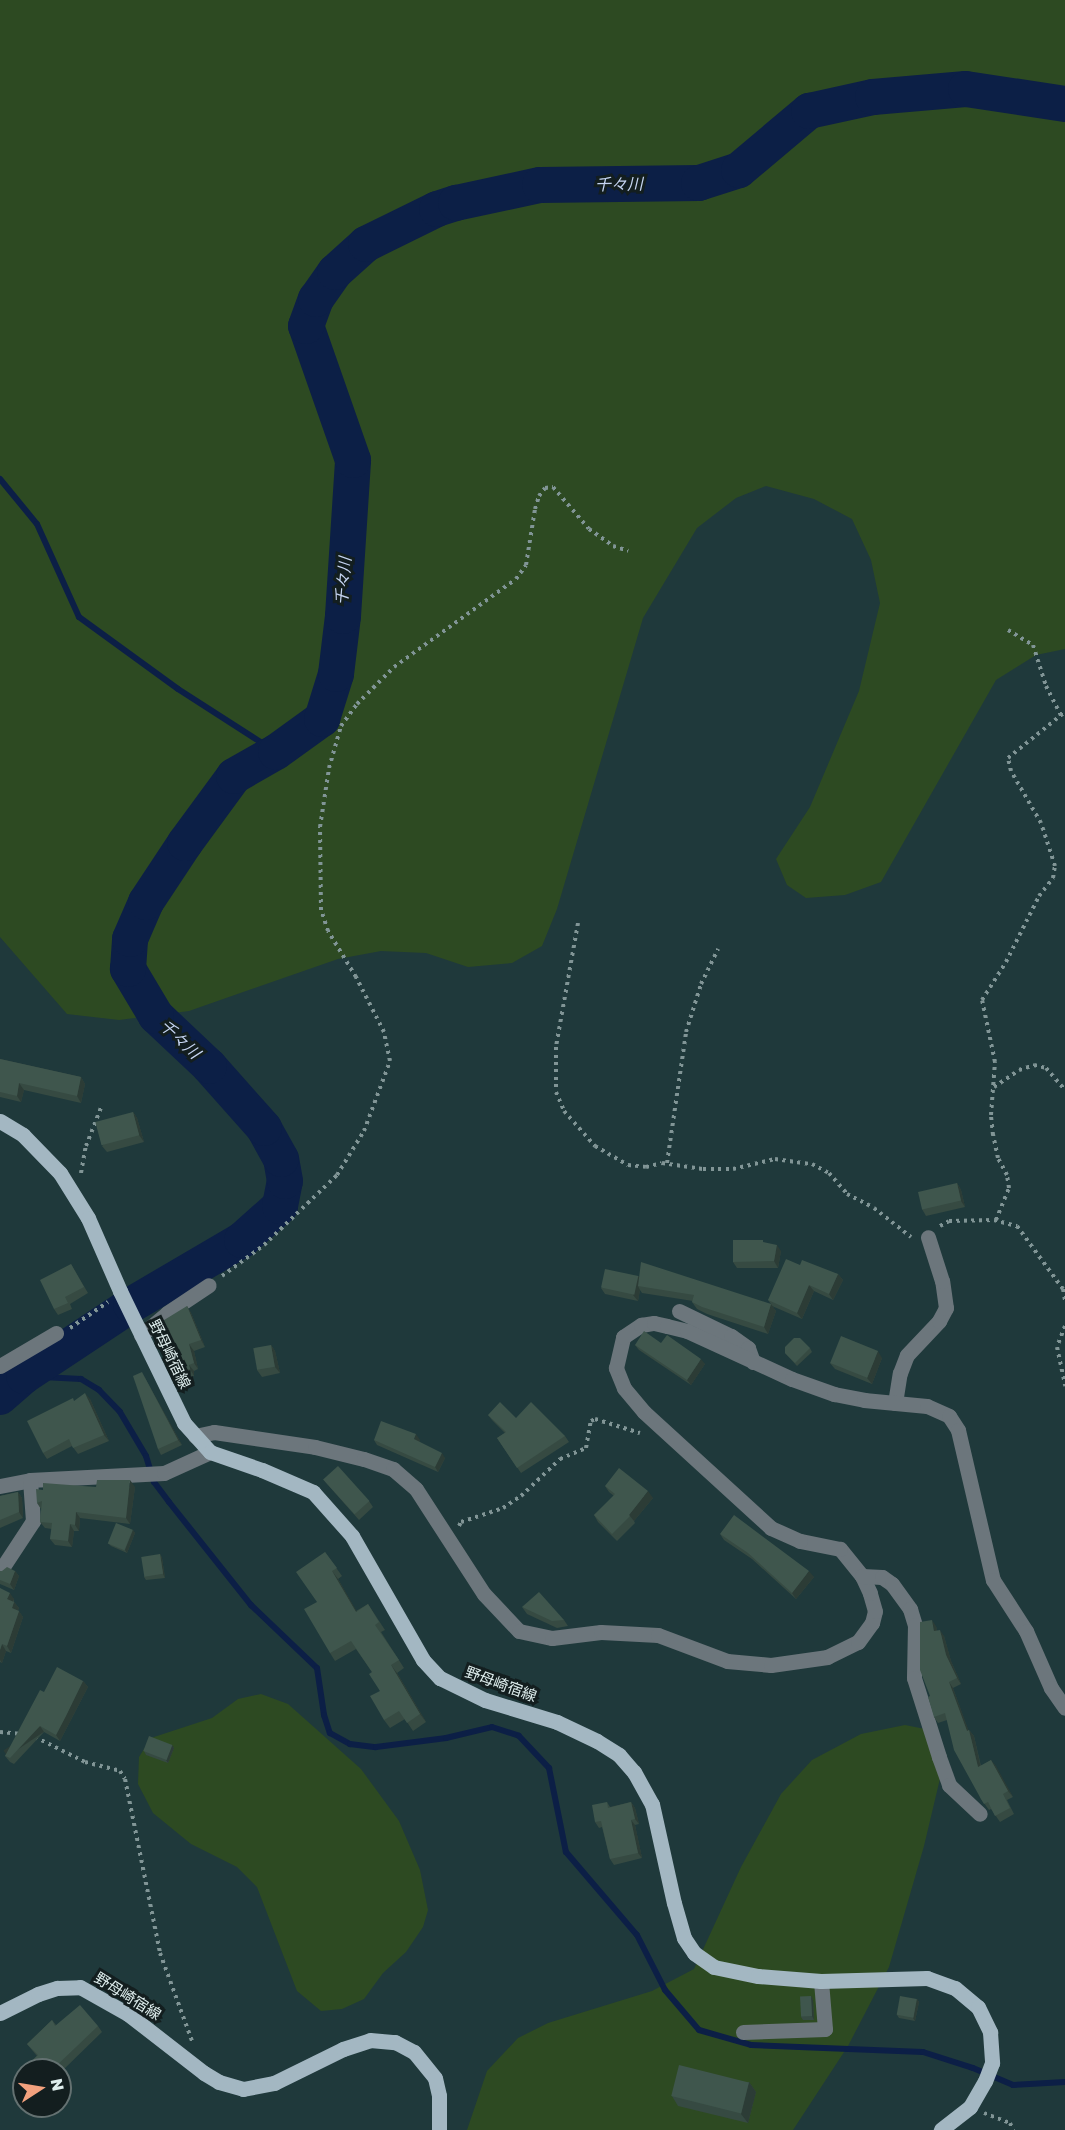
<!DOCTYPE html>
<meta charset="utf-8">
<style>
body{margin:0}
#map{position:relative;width:1065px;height:2130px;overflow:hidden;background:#1f393b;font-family:"Golos Text","Noto Sans JP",sans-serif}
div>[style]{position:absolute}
.green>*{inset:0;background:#2d4a22}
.stream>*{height:6px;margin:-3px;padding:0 3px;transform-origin:3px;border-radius:3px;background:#0c1f46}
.river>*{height:36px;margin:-18px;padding:0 18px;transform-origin:18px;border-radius:18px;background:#0c1f46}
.path>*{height:4px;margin-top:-2px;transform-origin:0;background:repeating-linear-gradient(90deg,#819596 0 3px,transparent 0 7.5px)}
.minor>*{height:15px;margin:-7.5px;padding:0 7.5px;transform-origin:7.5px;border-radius:7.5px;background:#6c767c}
.major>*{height:15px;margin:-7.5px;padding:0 7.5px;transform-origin:7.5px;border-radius:7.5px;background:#a3b7c2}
.wall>*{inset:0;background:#364a42}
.shaded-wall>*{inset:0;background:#2c3c36;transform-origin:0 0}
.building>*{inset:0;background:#3f564d;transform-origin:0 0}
span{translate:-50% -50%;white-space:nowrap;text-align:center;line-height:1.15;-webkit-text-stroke:6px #131e1f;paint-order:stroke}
.street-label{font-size:15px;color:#deeded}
.water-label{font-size:16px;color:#c6d5f2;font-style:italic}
.north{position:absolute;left:12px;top:2058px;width:60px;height:60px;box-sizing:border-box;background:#131e1f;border:2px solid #647171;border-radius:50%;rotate:78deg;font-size:16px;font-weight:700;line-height:24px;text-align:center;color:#deeded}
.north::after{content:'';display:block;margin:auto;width:21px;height:27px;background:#f2a17e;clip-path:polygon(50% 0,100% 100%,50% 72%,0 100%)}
</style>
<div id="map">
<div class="green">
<div style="clip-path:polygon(0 0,1065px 0,1065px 649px,1036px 655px,996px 680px,881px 882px,845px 895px,806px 898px,787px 885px,776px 859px,810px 807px,859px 691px,880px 603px,871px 560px,852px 519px,814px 499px,766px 486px,736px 498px,697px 528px,643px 618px,557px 909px,542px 946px,512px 963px,468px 967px,426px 953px,381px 951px,338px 959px,189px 1011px,119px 1020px,67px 1014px,0 937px)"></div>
<div style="clip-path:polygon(261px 1694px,288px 1704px,361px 1769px,399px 1821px,420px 1870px,428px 1910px,423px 1927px,406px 1952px,383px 1973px,364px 1999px,342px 2009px,321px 2011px,297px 1991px,257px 1887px,237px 1867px,191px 1844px,153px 1813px,138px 1784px,139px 1757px,151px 1738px,212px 1718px,238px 1699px)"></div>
<div style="clip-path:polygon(905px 1725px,925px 1729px,943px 1766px,924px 1846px,889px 1967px,848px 2046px,793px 2130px,467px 2130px,487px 2071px,518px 2038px,548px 2023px,652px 1991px,694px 1969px,741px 1867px,781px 1794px,812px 1760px,861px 1734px)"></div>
</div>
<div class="stream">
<div style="left:0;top:479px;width:58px;rotate:50.6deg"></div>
<div style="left:37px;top:524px;width:102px;rotate:65.7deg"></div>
<div style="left:79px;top:617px;width:122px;rotate:36deg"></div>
<div style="left:178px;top:689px;width:117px;rotate:32.7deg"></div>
<div style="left:24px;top:1376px;width:57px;rotate:3deg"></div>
<div style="left:81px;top:1379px;width:21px;rotate:31deg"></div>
<div style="left:99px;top:1390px;width:30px;rotate:46deg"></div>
<div style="left:120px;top:1412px;width:51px;rotate:59.4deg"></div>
<div style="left:146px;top:1456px;width:27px;rotate:73deg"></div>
<div style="left:154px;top:1482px;width:25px;rotate:53deg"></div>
<div style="left:169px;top:1502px;width:132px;rotate:51.5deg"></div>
<div style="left:251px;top:1605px;width:91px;rotate:43.7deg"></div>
<div style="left:317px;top:1668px;width:48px;rotate:81.5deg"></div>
<div style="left:324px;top:1715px;width:19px;rotate:72deg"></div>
<div style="left:330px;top:1733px;width:23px;rotate:29deg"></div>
<div style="left:350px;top:1744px;width:26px;rotate:7deg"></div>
<div style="left:376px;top:1747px;width:71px;rotate:-7.3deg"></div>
<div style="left:446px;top:1738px;width:47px;rotate:-13.4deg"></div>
<div style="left:492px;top:1727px;width:28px;rotate:18deg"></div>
<div style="left:519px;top:1736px;width:44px;rotate:46.8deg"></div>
<div style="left:549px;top:1768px;width:86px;rotate:78.6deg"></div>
<div style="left:566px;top:1852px;width:109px;rotate:49.5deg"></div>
<div style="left:637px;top:1935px;width:62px;rotate:63deg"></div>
<div style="left:665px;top:1990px;width:52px;rotate:49.6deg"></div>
<div style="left:699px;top:2030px;width:54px;rotate:16.1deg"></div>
<div style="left:751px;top:2045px;width:172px;rotate:2.3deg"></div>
<div style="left:923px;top:2052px;width:52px;rotate:17.7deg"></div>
<div style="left:973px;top:2068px;width:43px;rotate:23deg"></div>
<div style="left:1013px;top:2085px;width:52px;rotate:-3.3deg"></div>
</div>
<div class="river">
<div style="left:0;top:1397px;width:32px;rotate:-41deg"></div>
<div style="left:24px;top:1376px;width:128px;rotate:-33.6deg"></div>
<div style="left:131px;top:1305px;width:129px;rotate:-30.4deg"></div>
<div style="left:242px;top:1240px;width:51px;rotate:-41.8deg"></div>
<div style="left:280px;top:1206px;width:25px;rotate:-79deg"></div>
<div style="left:285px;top:1181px;width:22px;rotate:-100deg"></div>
<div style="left:281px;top:1159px;width:35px;rotate:-119deg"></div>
<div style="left:264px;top:1128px;width:83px;rotate:-131.6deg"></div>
<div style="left:209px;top:1066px;width:73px;rotate:-136.7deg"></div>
<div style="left:156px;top:1016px;width:55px;rotate:-120.8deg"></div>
<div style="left:128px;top:969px;width:30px;rotate:-86deg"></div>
<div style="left:130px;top:939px;width:40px;rotate:-66.6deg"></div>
<div style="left:146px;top:902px;width:71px;rotate:-56.5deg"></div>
<div style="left:185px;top:843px;width:83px;rotate:-53.8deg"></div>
<div style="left:234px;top:776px;width:48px;rotate:-29.7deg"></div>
<div style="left:276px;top:752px;width:57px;rotate:-35.7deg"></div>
<div style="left:322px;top:719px;width:47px;rotate:-72.7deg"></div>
<div style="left:336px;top:674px;width:58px;rotate:-83.1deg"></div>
<div style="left:343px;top:616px;width:156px;rotate:-86.3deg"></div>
<div style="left:353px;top:460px;width:142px;rotate:-109.3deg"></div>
<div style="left:306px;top:326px;width:29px;rotate:-70deg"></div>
<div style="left:316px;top:299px;width:33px;rotate:-55deg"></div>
<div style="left:335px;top:272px;width:42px;rotate:-42.1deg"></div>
<div style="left:366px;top:244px;width:79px;rotate:-26.2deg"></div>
<div style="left:437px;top:209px;width:20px;rotate:-18deg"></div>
<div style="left:456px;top:203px;width:86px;rotate:-12.1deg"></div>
<div style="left:540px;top:185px;width:159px;rotate:-0.7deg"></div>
<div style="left:699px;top:183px;width:42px;rotate:-18deg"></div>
<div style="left:739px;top:170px;width:92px;rotate:-40.1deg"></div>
<div style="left:809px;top:111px;width:66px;rotate:-12.3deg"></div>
<div style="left:873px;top:97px;width:93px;rotate:-4.9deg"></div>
<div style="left:966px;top:89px;width:100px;rotate:8.6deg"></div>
</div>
<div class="path">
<div style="left:1008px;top:630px;width:29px;rotate:31deg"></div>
<div style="left:1033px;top:645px;width:43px;rotate:72.4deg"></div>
<div style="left:1046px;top:686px;width:33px;rotate:63deg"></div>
<div style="left:578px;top:923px;width:126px;rotate:100.1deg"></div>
<div style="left:556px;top:1047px;width:45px;rotate:90deg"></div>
<div style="left:556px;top:1092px;width:21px;rotate:67deg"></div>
<div style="left:564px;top:1111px;width:47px;rotate:48.5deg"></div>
<div style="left:595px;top:1146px;width:38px;rotate:30deg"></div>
<div style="left:628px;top:1165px;width:18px;rotate:6deg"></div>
<div style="left:646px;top:1167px;width:16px;rotate:-14deg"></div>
<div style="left:662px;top:1163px;width:41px;rotate:8.3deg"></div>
<div style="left:703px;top:1169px;width:30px"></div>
<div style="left:733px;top:1169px;width:43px;rotate:-13.4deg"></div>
<div style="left:775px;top:1159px;width:37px;rotate:8deg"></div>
<div style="left:812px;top:1164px;width:19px;rotate:28deg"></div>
<div style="left:829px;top:1173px;width:28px;rotate:49deg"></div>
<div style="left:847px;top:1194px;width:30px;rotate:27deg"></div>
<div style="left:874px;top:1208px;width:47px;rotate:38.1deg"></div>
<div style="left:994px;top:1087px;width:30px;rotate:-34deg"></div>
<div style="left:1019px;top:1070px;width:16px;rotate:-18deg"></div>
<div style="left:1034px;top:1065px;width:12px;rotate:14deg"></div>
<div style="left:1046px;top:1068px;width:29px;rotate:49deg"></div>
<div style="left:667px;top:1163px;width:132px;rotate:-81.7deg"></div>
<div style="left:686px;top:1032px;width:50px;rotate:-72.6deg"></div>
<div style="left:701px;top:984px;width:39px;rotate:-64deg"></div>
<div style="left:81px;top:1173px;width:27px;rotate:-80deg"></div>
<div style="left:86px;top:1146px;width:44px;rotate:-68.7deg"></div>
<div style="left:996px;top:1220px;width:35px;rotate:-68deg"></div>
<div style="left:1009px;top:1188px;width:13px;rotate:-99deg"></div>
<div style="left:1007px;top:1175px;width:19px;rotate:-118deg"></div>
<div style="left:998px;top:1158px;width:24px;rotate:-102deg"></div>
<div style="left:993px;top:1135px;width:20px;rotate:-96deg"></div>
<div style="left:991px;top:1115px;width:53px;rotate:-85.7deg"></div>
<div style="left:995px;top:1062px;width:63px;rotate:-101.8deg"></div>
<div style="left:982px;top:1000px;width:45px;rotate:-57.7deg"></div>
<div style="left:1006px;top:962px;width:74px;rotate:-63.4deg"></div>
<div style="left:1039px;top:896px;width:23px;rotate:-52deg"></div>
<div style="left:1053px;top:878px;width:12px;rotate:-81deg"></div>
<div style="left:1055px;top:866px;width:45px;rotate:-108deg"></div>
<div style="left:1041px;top:823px;width:60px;rotate:-120deg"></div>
<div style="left:1011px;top:771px;width:13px;rotate:-103deg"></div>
<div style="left:1008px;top:758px;width:73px;rotate:-38.9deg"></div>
<div style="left:940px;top:1226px;width:10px;rotate:-29deg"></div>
<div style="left:949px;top:1221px;width:45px;rotate:-1.3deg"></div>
<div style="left:994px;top:1220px;width:24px;rotate:15deg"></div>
<div style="left:1017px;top:1226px;width:78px;rotate:53.9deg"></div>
<div style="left:1063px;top:1289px;width:11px;rotate:80deg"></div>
<div style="left:222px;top:1276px;width:52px;rotate:-36.4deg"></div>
<div style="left:264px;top:1245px;width:101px;rotate:-43.8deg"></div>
<div style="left:337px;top:1175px;width:52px;rotate:-58.5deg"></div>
<div style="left:364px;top:1131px;width:75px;rotate:-69.6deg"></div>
<div style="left:390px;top:1061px;width:30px;rotate:-102deg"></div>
<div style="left:384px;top:1032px;width:62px;rotate:-117deg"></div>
<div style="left:356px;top:977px;width:54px;rotate:-121.3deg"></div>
<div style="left:328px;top:931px;width:22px;rotate:-108deg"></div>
<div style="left:321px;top:910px;width:83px;rotate:-90.7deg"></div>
<div style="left:320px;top:827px;width:60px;rotate:-81.3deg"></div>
<div style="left:329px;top:768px;width:44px;rotate:-74.1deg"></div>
<div style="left:341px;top:726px;width:27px;rotate:-54deg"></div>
<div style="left:357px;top:704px;width:52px;rotate:-45deg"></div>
<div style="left:394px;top:667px;width:150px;rotate:-35.8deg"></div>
<div style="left:516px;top:579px;width:17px;rotate:-54deg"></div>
<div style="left:526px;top:565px;width:57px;rotate:-80.9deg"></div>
<div style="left:535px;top:509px;width:14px;rotate:-73deg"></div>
<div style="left:539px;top:496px;width:10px;rotate:-53deg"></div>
<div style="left:545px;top:488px;width:8px;rotate:-7deg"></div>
<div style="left:553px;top:487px;width:55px;rotate:49.4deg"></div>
<div style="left:589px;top:529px;width:29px;rotate:35deg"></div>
<div style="left:613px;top:546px;width:16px;rotate:18deg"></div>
<div style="left:1065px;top:1326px;width:22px;rotate:111deg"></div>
<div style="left:1057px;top:1347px;width:40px;rotate:78deg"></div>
<div style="left:70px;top:1328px;width:46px;rotate:-34.4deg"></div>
<div style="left:459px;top:1526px;width:4px;rotate:-63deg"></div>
<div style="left:461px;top:1522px;width:44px;rotate:-18.4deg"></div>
<div style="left:503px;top:1508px;width:22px;rotate:-34deg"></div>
<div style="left:521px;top:1496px;width:54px;rotate:-43.5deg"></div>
<div style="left:560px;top:1459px;width:28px;rotate:-23deg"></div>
<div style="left:586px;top:1448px;width:27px;rotate:-80deg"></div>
<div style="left:591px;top:1421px;width:4px;rotate:-27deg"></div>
<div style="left:595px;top:1419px;width:47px;rotate:17.3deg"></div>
<div style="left:0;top:1732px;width:22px;rotate:5deg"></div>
<div style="left:35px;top:1737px;width:56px;rotate:26.6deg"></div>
<div style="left:85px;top:1762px;width:36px;rotate:14deg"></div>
<div style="left:120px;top:1771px;width:9px;rotate:58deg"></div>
<div style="left:125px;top:1779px;width:177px;rotate:78.6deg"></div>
<div style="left:160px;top:1953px;width:94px;rotate:70deg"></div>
<div style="left:984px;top:2113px;width:28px;rotate:21deg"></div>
<div style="left:1010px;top:2123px;width:8px;rotate:67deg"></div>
</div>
<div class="minor">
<div style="left:679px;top:1311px;width:58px;rotate:25.7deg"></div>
<div style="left:731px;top:1336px;width:21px;rotate:35deg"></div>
<div style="left:748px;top:1348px;width:15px;rotate:70deg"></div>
<div style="left:141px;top:1335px;width:34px;rotate:-40deg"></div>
<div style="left:167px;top:1313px;width:50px;rotate:-33.7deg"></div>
<div style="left:0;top:1366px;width:65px;rotate:-30.5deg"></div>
<div style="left:895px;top:1403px;width:30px;rotate:-81deg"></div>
<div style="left:900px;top:1373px;width:19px;rotate:-69deg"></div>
<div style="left:907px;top:1355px;width:47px;rotate:-46.7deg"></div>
<div style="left:939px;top:1321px;width:15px;rotate:-62deg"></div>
<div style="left:946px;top:1308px;width:27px;rotate:-98deg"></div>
<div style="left:942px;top:1281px;width:46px;rotate:-107.7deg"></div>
<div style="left:195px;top:1436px;width:19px;rotate:-12deg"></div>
<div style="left:214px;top:1432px;width:102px;rotate:8.4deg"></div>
<div style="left:315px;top:1447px;width:50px;rotate:13.8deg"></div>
<div style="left:364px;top:1459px;width:31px;rotate:19deg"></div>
<div style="left:393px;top:1469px;width:30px;rotate:41deg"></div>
<div style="left:416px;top:1489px;width:125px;rotate:57.1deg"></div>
<div style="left:484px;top:1594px;width:51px;rotate:46.6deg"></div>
<div style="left:519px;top:1631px;width:34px;rotate:12deg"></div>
<div style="left:552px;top:1638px;width:49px;rotate:-7deg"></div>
<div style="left:601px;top:1632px;width:57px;rotate:3deg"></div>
<div style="left:658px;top:1635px;width:74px;rotate:20.6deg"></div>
<div style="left:727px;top:1661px;width:44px;rotate:5.2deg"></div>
<div style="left:771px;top:1665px;width:57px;rotate:-8.1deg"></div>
<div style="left:827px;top:1657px;width:34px;rotate:-26deg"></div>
<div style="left:858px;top:1642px;width:24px;rotate:-54deg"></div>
<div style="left:872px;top:1623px;width:12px;rotate:-76deg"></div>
<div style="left:875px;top:1611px;width:19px;rotate:-106deg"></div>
<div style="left:870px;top:1593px;width:19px;rotate:-115deg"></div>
<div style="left:862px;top:1576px;width:35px;rotate:-129deg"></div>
<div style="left:840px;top:1549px;width:41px;rotate:-168.7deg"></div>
<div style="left:800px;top:1541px;width:32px;rotate:-156deg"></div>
<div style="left:771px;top:1528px;width:172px;rotate:-137.6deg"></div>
<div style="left:644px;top:1412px;width:31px;rotate:-130deg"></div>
<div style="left:624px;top:1388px;width:22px;rotate:-112deg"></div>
<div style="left:616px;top:1368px;width:32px;rotate:-77deg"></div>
<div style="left:623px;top:1337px;width:22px;rotate:-34deg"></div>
<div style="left:641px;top:1325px;width:13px;rotate:-9deg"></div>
<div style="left:654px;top:1323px;width:13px;rotate:13deg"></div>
<div style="left:667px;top:1326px;width:21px;rotate:14deg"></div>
<div style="left:687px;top:1331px;width:115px;rotate:24.6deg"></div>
<div style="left:792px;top:1379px;width:45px;rotate:19.7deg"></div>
<div style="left:834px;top:1394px;width:31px;rotate:11deg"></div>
<div style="left:864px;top:1400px;width:63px;rotate:5.4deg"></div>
<div style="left:927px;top:1406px;width:24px;rotate:24deg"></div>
<div style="left:949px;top:1416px;width:17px;rotate:57deg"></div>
<div style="left:958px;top:1430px;width:154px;rotate:76.9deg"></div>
<div style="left:993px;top:1580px;width:61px;rotate:57.1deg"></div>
<div style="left:1026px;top:1631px;width:62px;rotate:66.3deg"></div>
<div style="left:1051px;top:1688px;width:24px;rotate:55deg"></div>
<div style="left:0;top:1486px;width:31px;rotate:-11deg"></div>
<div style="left:30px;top:1480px;width:134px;rotate:-3deg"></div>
<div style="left:164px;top:1473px;width:51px;rotate:-24.5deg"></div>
<div style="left:2px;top:1568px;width:56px;rotate:-56.6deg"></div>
<div style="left:33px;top:1521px;width:41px;rotate:-94.2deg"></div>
<div style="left:862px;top:1576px;width:20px;rotate:3deg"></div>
<div style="left:882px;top:1577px;width:12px;rotate:35deg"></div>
<div style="left:892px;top:1584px;width:31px;rotate:54deg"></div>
<div style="left:910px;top:1609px;width:17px;rotate:73deg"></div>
<div style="left:915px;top:1625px;width:53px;rotate:91.1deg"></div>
<div style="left:914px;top:1678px;width:83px;rotate:72.4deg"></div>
<div style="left:939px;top:1757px;width:30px;rotate:70deg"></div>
<div style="left:949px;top:1785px;width:42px;rotate:43.1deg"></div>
<div style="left:743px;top:2032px;width:82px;rotate:-2.1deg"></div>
<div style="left:825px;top:2029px;width:48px;rotate:-94.8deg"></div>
</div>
<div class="major">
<div style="left:0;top:1121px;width:27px;rotate:31deg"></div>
<div style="left:23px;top:1135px;width:53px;rotate:45.8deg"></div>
<div style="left:60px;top:1173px;width:53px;rotate:58.1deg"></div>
<div style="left:88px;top:1218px;width:80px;rotate:66.3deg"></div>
<div style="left:120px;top:1291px;width:147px;rotate:64.1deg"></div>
<div style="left:184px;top:1423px;width:39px;rotate:48deg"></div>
<div style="left:210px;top:1452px;width:55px;rotate:19.1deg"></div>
<div style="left:262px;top:1470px;width:56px;rotate:23.3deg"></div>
<div style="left:313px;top:1492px;width:59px;rotate:48.4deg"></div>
<div style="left:352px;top:1536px;width:143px;rotate:60.2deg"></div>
<div style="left:423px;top:1660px;width:25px;rotate:47deg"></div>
<div style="left:440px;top:1678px;width:50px;rotate:26.1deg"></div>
<div style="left:485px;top:1700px;width:75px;rotate:17deg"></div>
<div style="left:557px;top:1722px;width:44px;rotate:25.4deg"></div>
<div style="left:597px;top:1741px;width:26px;rotate:32deg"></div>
<div style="left:619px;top:1755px;width:23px;rotate:49deg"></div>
<div style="left:634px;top:1772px;width:37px;rotate:61deg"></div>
<div style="left:652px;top:1804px;width:101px;rotate:77.5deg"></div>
<div style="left:674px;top:1903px;width:36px;rotate:74deg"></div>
<div style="left:684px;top:1938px;width:18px;rotate:56deg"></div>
<div style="left:694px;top:1953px;width:24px;rotate:35deg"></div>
<div style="left:714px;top:1967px;width:45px;rotate:11.6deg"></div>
<div style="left:758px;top:1976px;width:63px;rotate:4.5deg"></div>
<div style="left:821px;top:1981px;width:106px;rotate:-1.6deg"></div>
<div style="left:927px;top:1978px;width:30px;rotate:20deg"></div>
<div style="left:955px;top:1988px;width:30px;rotate:40deg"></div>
<div style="left:978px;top:2007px;width:28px;rotate:64deg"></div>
<div style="left:990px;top:2032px;width:31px;rotate:86deg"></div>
<div style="left:992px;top:2063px;width:19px;rotate:111deg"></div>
<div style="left:985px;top:2081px;width:30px;rotate:120deg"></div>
<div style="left:970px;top:2107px;width:37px;rotate:142deg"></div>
<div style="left:0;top:2013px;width:42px;rotate:-26.6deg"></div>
<div style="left:38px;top:1994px;width:20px;rotate:-18deg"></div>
<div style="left:57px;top:1988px;width:23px;rotate:-2deg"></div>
<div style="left:80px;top:1987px;width:55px;rotate:29.4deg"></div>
<div style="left:128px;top:2014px;width:96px;rotate:37.8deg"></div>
<div style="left:204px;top:2073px;width:17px;rotate:31deg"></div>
<div style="left:219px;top:2082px;width:25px;rotate:16deg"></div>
<div style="left:243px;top:2089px;width:32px;rotate:-11deg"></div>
<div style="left:274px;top:2083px;width:77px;rotate:-26.2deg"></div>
<div style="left:343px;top:2049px;width:28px;rotate:-18deg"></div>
<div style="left:370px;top:2040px;width:25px;rotate:5deg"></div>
<div style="left:395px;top:2042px;width:21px;rotate:28deg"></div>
<div style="left:414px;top:2052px;width:33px;rotate:51deg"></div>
<div style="left:435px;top:2078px;width:18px;rotate:77deg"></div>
<div style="left:439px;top:2096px;width:34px;rotate:90deg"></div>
</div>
<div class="wall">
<div style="clip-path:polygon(0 1059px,81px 1077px,85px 1084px,81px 1103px,24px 1090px,21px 1102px,0 1097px)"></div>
<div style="clip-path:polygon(133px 1112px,137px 1118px,144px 1142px,107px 1152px,102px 1146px)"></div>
<div style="clip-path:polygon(957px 1183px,961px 1190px,965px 1207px,926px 1216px,922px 1209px)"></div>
<div style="clip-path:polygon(781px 1251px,778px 1268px,737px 1268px,733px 1262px)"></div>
<div style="clip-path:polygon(71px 1264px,88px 1293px,70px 1304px,72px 1309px,58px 1315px,54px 1309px)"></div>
<div style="clip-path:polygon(800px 1265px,838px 1274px,843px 1280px,833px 1300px,814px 1291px,802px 1319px,772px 1306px,776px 1311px,768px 1334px,707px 1314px,697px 1309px,692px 1302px,693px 1301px,642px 1293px,640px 1290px,638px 1301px,605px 1294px,601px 1288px,638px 1276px,639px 1277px,771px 1304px,768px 1300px)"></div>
<div style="clip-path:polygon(187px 1306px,191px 1313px,205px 1347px,194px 1351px,198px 1369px,194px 1371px,194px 1376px,178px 1380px,173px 1373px)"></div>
<div style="clip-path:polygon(661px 1343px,705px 1364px,691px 1385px,639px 1350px,635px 1345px)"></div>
<div style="clip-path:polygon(271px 1345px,275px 1351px,280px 1373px,262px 1377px,257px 1370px)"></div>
<div style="clip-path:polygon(810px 1348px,812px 1352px,797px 1366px,785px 1353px)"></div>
<div style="clip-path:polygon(882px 1358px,872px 1384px,835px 1369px,830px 1363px)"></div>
<div style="clip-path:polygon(145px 1378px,182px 1445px,161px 1455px,158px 1449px)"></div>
<div style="clip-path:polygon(90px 1399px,109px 1441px,78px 1454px,72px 1446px,47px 1459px,43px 1453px,75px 1401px)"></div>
<div style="clip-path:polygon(488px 1415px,516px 1418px,565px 1436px,569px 1442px,521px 1473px,497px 1438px,505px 1433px,492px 1420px)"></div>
<div style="clip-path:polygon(374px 1440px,420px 1440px,419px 1442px,445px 1458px,438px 1472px,377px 1445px)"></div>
<div style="clip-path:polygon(323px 1479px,369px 1501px,373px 1507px,359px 1520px,328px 1485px)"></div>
<div style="clip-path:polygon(605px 1486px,653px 1498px,634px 1521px,635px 1523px,617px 1541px,598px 1522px,594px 1515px,614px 1496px,609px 1492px)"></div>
<div style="clip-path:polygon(96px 1487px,135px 1487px,130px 1524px,80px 1518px,79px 1531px,74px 1531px,72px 1547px,55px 1545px,50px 1539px,52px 1529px,45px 1528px,40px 1522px,41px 1509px,37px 1503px,43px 1490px)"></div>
<div style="clip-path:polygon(18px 1492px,22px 1498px,23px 1518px,0 1528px,0 1496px)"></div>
<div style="clip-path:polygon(133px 1530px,135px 1533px,127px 1553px,111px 1546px,108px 1543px)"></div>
<div style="clip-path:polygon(720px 1534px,814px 1577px,796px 1599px,752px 1559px,724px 1540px)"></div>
<div style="clip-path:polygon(325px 1552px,342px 1576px,338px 1579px,356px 1611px,368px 1604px,385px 1630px,381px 1632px,404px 1668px,397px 1673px,426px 1722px,413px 1731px,405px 1719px,390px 1728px,384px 1720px,380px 1691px,372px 1672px,356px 1649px,335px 1661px,330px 1653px,317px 1602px)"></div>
<div style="clip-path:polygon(160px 1554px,162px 1558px,165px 1578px,146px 1580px,144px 1577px)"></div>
<div style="clip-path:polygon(0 1571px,15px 1571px,19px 1576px,14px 1590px,0 1584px)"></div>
<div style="clip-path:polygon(0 1588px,14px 1599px,14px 1602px,19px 1608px,18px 1610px,23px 1617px,11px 1653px,6px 1651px,2px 1663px,0 1662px)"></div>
<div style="clip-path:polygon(522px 1607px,564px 1620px,568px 1626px,557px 1628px,527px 1614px)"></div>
<div style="clip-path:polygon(936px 1626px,937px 1631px,944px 1636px,951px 1661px,961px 1684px,953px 1688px,968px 1730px,969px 1730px,974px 1736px,981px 1766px,991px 1760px,1013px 1797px,1007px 1800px,1014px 1814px,1000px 1822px,991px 1809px,989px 1810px,981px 1799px,947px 1720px,938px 1723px,934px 1717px)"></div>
<div style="clip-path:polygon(83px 1681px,88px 1687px,60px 1741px,44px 1732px,14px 1764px,10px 1762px,5px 1756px,44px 1692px)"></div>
<div style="clip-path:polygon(172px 1745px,174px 1748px,168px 1763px,146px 1755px,144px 1751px)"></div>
<div style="clip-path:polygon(607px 1802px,610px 1807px,631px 1802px,635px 1808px,639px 1824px,635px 1825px,642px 1858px,614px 1865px,610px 1859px,602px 1827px,599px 1828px,595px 1822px)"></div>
<div style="clip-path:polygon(811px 1996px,813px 2000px,814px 2020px,803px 2020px,801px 2017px)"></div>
<div style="clip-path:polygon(917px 1999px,919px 2002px,915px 2021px,899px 2018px,897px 2015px)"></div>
<div style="clip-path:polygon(52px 2020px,56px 2025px,98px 2026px,102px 2032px,60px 2073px,60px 2070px,24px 2070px,24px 2073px,22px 2070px,37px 2056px,27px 2044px)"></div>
<div style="clip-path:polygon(749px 2082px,756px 2092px,748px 2123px,678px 2106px,672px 2096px)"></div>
</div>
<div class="shaded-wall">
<div style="clip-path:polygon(81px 1077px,85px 1084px,81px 1103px,77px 1096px)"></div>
<div style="clip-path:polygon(19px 1083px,24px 1090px,21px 1102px,17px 1096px)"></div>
<div style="clip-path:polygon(133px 1112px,137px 1118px,144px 1142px,139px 1135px)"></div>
<div style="clip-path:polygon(957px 1183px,961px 1190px,965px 1207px,961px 1201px)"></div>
<div style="clip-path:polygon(777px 1245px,781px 1251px,778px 1268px,774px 1261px)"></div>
<div style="clip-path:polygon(838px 1274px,843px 1280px,833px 1300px,829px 1294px)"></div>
<div style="clip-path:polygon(638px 1276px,642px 1282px,638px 1286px,640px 1290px,638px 1301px,633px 1295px)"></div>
<div style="clip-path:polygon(809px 1285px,814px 1291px,802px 1319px,797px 1313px)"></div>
<div style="clip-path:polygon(771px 1304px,776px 1311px,768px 1334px,764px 1327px)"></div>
<div style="clip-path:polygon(187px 1306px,191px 1313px,205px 1347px,201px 1340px)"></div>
<div style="clip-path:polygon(189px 1344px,194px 1351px,198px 1369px,194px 1363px)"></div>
<div style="clip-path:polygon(271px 1345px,275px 1351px,280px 1373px,275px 1367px)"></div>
<div style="clip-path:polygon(878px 1351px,882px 1358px,872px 1384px,867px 1378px)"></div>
<div style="clip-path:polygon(701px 1359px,705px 1364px,691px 1385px,687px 1380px)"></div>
<div style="clip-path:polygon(189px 1365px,194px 1371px,194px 1376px,190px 1369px)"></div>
<div style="clip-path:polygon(142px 1372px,145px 1378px,182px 1445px,178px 1440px)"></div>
<div style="clip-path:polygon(85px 1393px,90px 1399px,109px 1441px,104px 1435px)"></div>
<div style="clip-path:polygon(416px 1434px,420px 1440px,418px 1445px,414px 1439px)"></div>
<div style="clip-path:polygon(442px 1453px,445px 1458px,438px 1472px,435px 1467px)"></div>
<div style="clip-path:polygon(130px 1480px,135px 1487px,130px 1524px,126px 1518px)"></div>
<div style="clip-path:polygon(648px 1491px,653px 1498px,634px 1521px,629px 1515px)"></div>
<div style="clip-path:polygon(18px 1492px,22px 1498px,23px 1518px,19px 1512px)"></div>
<div style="clip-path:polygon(76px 1512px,80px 1518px,79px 1531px,75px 1525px)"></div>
<div style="clip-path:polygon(70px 1524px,74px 1531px,72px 1547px,68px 1541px)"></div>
<div style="clip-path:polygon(133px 1530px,135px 1533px,127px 1553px,125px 1550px)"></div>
<div style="clip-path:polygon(160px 1554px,162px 1558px,165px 1578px,163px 1574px)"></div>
<div style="clip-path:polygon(15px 1571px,19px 1576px,14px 1590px,10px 1584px)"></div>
<div style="clip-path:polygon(332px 1571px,338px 1579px,361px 1619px,356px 1612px)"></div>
<div style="clip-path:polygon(809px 1571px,814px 1577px,796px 1599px,792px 1593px)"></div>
<div style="clip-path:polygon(10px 1593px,14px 1599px,12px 1605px,7px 1599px)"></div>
<div style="clip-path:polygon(14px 1602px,19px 1608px,16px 1614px,12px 1608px)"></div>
<div style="clip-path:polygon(19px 1611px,23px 1617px,11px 1653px,7px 1646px)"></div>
<div style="clip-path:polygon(932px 1620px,936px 1626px,939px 1637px,934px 1631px)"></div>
<div style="clip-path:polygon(940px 1630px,944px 1636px,951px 1661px,961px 1684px,957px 1678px,946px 1655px)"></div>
<div style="clip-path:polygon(2px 1644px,6px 1651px,2px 1663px,0 1660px,0 1650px)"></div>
<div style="clip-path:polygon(391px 1665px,397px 1673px,426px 1722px,420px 1714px)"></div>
<div style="clip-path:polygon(83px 1681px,88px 1687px,60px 1741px,56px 1735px)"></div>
<div style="clip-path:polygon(949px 1682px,953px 1688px,971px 1737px,967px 1731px)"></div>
<div style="left:40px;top:1726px;width:7px;height:44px;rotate:56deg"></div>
<div style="clip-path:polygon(969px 1730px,974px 1736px,982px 1773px,978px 1767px)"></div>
<div style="clip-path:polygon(172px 1745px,174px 1748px,168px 1763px,166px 1760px)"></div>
<div style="clip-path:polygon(991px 1760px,996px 1766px,1013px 1797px,1008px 1791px)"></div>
<div style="clip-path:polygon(631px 1802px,635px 1808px,639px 1824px,635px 1819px)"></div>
<div style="clip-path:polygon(631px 1820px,635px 1825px,642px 1858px,638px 1853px)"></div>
<div style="clip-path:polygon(811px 1996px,813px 2000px,814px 2020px,812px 2016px)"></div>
<div style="clip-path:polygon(917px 1999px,919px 2002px,915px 2021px,913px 2018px)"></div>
<div style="clip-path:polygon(749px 2082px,756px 2092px,748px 2123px,741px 2114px)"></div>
</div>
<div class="building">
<div style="clip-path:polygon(0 1059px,81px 1077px,77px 1096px,19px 1083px,17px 1096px,0 1092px)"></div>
<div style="left:133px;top:1112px;width:24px;height:39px;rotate:75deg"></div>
<div style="left:957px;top:1183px;width:18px;height:40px;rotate:77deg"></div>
<div style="clip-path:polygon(733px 1240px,763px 1240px,763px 1242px,777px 1245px,774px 1261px,733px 1262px)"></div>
<div style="clip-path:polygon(786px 1259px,800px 1265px,802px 1260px,838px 1274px,829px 1294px,809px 1285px,797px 1313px,768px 1300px)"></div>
<div style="clip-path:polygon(641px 1262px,771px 1304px,764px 1327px,702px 1307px,692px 1302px,694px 1295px,638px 1286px)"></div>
<div style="clip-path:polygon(71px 1264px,84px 1287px,65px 1297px,68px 1303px,54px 1309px,40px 1280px)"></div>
<div style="left:605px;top:1269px;width:34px;height:19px;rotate:12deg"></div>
<div style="clip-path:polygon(187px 1306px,201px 1340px,189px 1344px,194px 1363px,189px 1365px,190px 1369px,173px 1373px,167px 1347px,156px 1325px)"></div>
<div style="clip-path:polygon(644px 1331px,661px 1343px,667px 1335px,701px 1359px,687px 1380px,635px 1345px)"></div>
<div style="left:841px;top:1336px;width:40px;height:29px;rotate:22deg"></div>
<div style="clip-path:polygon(794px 1338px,800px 1338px,810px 1348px,795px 1363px,785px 1353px,785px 1347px)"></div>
<div style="left:271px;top:1345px;width:22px;height:18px;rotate:80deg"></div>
<div style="clip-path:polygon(142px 1372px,178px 1440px,158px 1449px,133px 1376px)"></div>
<div style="clip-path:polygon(85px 1393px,104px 1435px,73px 1448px,69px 1439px,43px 1453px,27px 1421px,73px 1398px,74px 1401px)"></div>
<div style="clip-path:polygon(500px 1402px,516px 1418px,531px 1402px,565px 1436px,517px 1468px,497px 1438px,506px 1432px,488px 1415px)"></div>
<div style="clip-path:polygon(381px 1421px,416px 1434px,414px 1439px,442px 1453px,435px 1467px,374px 1440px)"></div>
<div style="left:338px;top:1466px;width:47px;height:20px;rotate:48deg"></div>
<div style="clip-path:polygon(619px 1468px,648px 1491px,629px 1515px,630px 1516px,612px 1534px,594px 1515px,615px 1494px,605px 1486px)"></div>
<div style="clip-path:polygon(97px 1480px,130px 1480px,126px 1518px,76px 1512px,75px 1525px,70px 1524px,68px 1541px,50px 1539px,52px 1523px,40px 1522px,42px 1501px,37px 1503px,36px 1489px,43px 1490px,43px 1483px,96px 1487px)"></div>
<div style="clip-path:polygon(18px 1492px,19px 1512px,0 1520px,0 1496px)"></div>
<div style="clip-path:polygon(734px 1515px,809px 1571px,792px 1593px,748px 1553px,720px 1534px)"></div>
<div style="left:116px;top:1523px;width:18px;height:22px;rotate:22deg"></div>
<div style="clip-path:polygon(325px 1552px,337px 1568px,332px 1571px,356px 1612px,368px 1604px,379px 1622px,375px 1625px,399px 1660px,391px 1665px,420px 1714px,407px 1723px,399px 1711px,384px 1720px,370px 1696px,380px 1691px,369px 1674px,372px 1672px,351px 1641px,330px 1653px,304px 1609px,317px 1602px,296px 1572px)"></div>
<div style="left:160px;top:1554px;width:20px;height:19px;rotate:81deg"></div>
<div style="clip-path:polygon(7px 1567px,15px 1571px,10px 1584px,0 1580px,0 1571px,2px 1571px)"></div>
<div style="clip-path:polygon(0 1588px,10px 1593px,7px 1599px,14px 1602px,12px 1608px,19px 1611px,7px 1646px,2px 1644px,0 1650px)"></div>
<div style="clip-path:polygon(539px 1592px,564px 1620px,552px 1621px,522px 1607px)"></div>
<div style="clip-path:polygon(932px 1620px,934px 1631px,940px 1630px,946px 1655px,957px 1678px,949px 1682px,967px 1731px,969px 1730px,978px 1767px,991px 1760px,1008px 1791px,1003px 1794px,1010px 1808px,995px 1816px,988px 1802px,984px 1804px,981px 1799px,954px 1750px,945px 1713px,934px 1717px,928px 1697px,930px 1696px,920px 1670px,920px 1622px)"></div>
<div style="clip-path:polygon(57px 1667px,83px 1681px,66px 1716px,56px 1735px,40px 1726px,10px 1758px,5px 1756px,40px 1690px,44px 1692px)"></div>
<div style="left:149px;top:1736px;width:25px;height:16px;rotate:21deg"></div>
<div style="clip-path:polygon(607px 1802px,608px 1808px,631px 1802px,635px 1819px,631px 1820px,638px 1853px,610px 1859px,601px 1821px,595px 1822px,592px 1805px)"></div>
<div style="left:811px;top:1996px;width:20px;height:11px;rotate:87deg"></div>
<div style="left:900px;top:1996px;width:17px;height:19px;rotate:10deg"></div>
<div style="clip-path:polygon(80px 2005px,98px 2026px,52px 2070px,24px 2070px,24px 2072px,22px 2070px,38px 2055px,27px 2044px,52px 2020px,55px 2026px)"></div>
<div style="left:679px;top:2065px;width:72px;height:32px;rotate:14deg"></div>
</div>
<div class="street-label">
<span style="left:170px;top:1354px;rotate:64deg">野母崎宿線</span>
<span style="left:501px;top:1684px;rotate:20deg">野母崎宿線</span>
<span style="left:128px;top:1996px;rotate:32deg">野母崎宿線</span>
</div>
<div class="water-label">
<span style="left:619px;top:184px;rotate:-1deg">千々川</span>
<span style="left:343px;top:581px;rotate:-85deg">千々川</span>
<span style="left:180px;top:1039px;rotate:43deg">千々川</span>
</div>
<div class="north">N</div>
</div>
